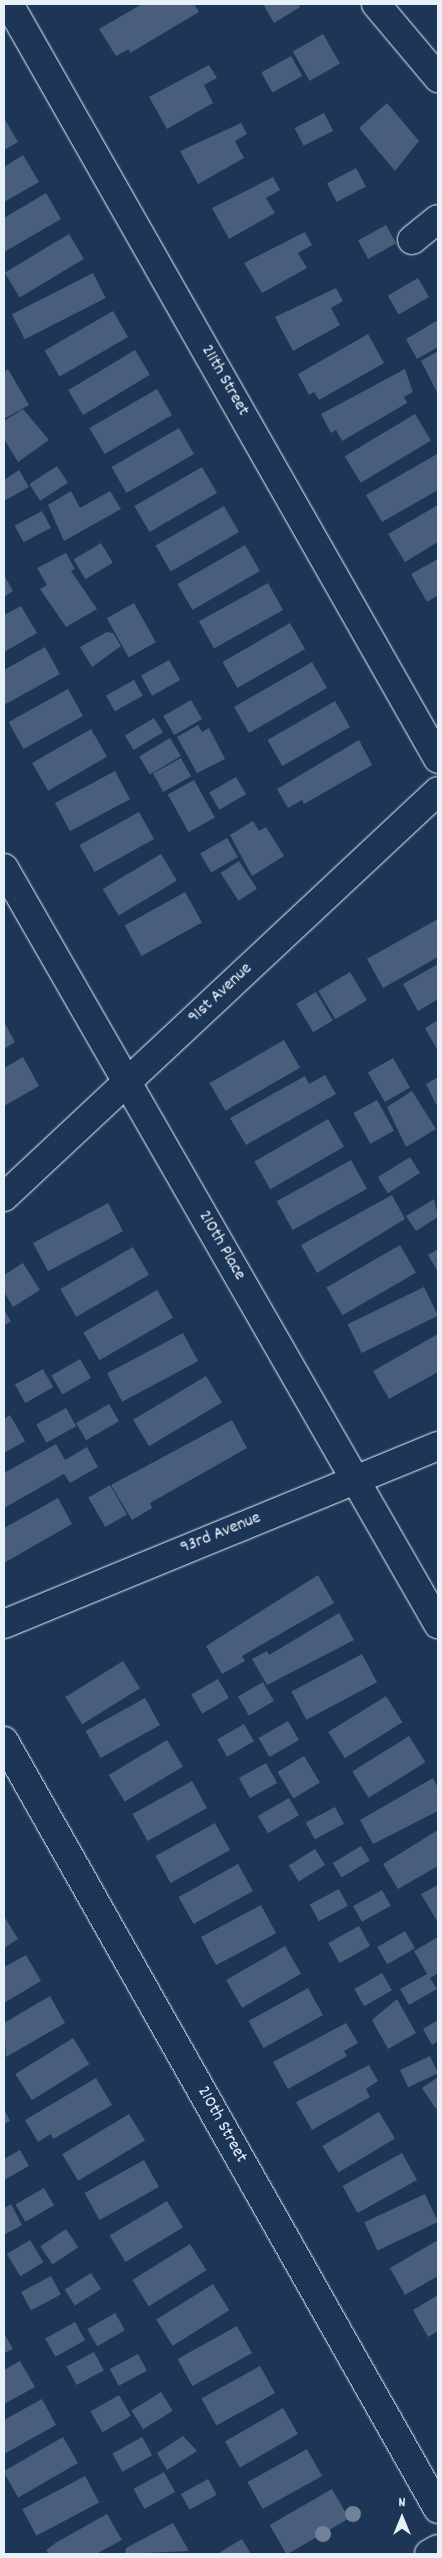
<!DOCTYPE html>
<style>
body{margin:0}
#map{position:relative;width:442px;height:2558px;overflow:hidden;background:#1d3557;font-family:Dekko,sans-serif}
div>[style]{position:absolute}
.building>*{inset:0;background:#495e7a;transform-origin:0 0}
.roads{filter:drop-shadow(0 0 1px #e8f1f8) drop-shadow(0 0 1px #e8f1f8)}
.minor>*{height:28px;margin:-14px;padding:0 14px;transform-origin:14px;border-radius:14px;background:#1d3557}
.trees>*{width:16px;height:16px;margin:-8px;border-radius:50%;background:#708198}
span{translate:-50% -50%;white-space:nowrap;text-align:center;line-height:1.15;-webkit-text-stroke:4px #1d3557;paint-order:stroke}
.street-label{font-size:18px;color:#e8f1f8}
.frame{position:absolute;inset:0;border:5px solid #e8f1f8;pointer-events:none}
.north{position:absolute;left:377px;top:2493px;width:50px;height:50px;-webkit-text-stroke:4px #1d3557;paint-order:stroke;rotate:0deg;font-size:14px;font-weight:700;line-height:20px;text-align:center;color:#e8f1f8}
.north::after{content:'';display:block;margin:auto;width:18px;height:22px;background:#e8f1f8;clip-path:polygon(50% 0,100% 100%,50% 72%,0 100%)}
</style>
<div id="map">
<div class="building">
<div style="clip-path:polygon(142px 4px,194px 4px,199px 12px,130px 53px,129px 49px,116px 56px,99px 29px)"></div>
<div style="clip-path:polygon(263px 4px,298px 4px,300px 7px,274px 23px)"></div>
<div style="left:323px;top:34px;width:34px;height:35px;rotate:60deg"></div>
<div style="left:291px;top:56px;width:23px;height:34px;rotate:61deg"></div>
<div style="clip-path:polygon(209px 65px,217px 78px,204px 85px,213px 103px,167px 129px,149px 97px)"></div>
<div style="clip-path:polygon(387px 103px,419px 141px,395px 171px,359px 128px)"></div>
<div style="left:324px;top:113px;width:20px;height:33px;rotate:63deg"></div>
<div style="clip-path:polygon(4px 118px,18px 142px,4px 150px)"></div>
<div style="clip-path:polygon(241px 123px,247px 134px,235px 141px,244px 158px,198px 184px,180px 151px)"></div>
<div style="clip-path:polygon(23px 155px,39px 182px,4px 202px,4px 167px)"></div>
<div style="left:356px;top:168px;width:21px;height:33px;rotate:62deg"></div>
<div style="clip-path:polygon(273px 177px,280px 190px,266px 198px,275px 213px,229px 239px,212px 208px)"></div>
<div style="clip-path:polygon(46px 193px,61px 219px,4px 252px,4px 218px)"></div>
<div style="left:386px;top:225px;width:21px;height:32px;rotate:61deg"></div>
<div style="clip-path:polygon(305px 232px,312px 245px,298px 253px,307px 268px,262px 293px,244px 263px)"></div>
<div style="left:69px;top:234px;width:29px;height:75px;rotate:59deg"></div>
<div style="left:93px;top:273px;width:28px;height:91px;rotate:63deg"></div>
<div style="left:418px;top:278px;width:22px;height:35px;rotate:60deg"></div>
<div style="clip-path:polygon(336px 288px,343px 301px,331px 308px,340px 325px,293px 351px,275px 317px)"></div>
<div style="left:113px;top:311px;width:30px;height:79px;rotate:60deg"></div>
<div style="clip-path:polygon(438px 320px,438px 347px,417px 359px,406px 339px)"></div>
<div style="clip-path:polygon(368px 334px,384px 363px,319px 400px,314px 392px,309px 395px,298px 374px)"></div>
<div style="left:135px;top:350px;width:29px;height:78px;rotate:59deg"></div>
<div style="clip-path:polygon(438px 351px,438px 394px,421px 361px)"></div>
<div style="clip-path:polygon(8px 369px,29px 405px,4px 419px,4px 372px)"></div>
<div style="clip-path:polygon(405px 369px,413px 392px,404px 397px,407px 403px,342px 441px,336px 430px,331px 433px,321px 414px)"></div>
<div style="left:157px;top:389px;width:30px;height:78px;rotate:60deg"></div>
<div style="clip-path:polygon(23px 409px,49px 440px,18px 462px,4px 439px,4px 421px)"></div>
<div style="left:415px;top:414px;width:31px;height:82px;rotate:59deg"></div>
<div style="left:179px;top:428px;width:30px;height:78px;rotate:60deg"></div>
<div style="clip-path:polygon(437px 454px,438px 490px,382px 522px,366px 495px)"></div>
<div style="left:57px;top:466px;width:20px;height:33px;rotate:57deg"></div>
<div style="left:202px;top:467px;width:30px;height:78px;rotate:60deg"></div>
<div style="clip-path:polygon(19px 470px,29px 487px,4px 501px,4px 480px)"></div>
<div style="clip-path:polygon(71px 491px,80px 508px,110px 491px,121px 509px,64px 541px,48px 505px)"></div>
<div style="clip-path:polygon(438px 505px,438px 542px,405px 562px,388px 534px)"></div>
<div style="left:224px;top:506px;width:30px;height:79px;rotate:60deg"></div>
<div style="left:42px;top:511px;width:19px;height:31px;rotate:62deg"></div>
<div style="left:101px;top:543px;width:23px;height:32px;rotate:59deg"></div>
<div style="left:245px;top:545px;width:30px;height:78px;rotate:60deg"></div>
<div style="clip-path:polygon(66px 553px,75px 569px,71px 571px,97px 609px,66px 627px,40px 589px,47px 585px,37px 568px)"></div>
<div style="clip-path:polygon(438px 559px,438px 595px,427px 602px,411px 574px)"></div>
<div style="clip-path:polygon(4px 575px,13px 591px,4px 597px)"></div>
<div style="left:268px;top:583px;width:31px;height:79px;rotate:61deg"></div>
<div style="left:134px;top:603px;width:45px;height:31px;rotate:61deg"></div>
<div style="clip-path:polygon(21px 606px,37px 633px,4px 652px,4px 615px)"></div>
<div style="left:290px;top:623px;width:30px;height:78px;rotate:60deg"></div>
<div style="clip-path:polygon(107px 632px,113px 633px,121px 646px,92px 667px,80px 647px)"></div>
<div style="clip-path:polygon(45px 647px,60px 674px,4px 705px,4px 670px)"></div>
<div style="left:169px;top:660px;width:23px;height:32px;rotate:61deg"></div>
<div style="left:312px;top:662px;width:30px;height:90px;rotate:60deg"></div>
<div style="left:134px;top:680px;width:18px;height:32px;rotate:61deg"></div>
<div style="left:68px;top:689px;width:31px;height:68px;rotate:61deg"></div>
<div style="left:191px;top:700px;width:22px;height:32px;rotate:60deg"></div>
<div style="left:335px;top:701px;width:30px;height:78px;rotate:60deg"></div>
<div style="left:154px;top:718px;width:17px;height:34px;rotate:59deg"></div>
<div style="clip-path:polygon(198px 725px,202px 732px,209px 728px,225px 759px,197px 773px,177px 737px)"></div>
<div style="left:91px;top:729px;width:32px;height:68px;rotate:60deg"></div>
<div style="left:170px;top:738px;width:21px;height:36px;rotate:59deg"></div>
<div style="clip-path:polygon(359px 740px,372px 765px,304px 804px,302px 800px,288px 808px,277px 789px)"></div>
<div style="left:181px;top:758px;width:21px;height:32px;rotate:61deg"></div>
<div style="left:115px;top:771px;width:32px;height:68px;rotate:62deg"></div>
<div style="left:236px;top:777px;width:20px;height:31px;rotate:60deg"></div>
<div style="left:194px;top:780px;width:43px;height:30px;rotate:61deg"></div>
<div style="left:139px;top:812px;width:31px;height:68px;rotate:61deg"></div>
<div style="clip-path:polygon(253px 821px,259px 831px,266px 827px,284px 856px,252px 876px,230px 835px)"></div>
<div style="left:227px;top:838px;width:22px;height:31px;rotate:60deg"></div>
<div style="left:161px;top:854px;width:31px;height:68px;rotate:59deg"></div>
<div style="left:239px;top:861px;width:33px;height:22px;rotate:57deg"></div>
<div style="left:185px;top:892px;width:35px;height:69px;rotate:61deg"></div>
<div style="clip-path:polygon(438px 919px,438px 957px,383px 988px,367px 959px)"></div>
<div style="clip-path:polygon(438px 964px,438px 999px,418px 1011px,403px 984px)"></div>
<div style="left:350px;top:972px;width:33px;height:37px;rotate:59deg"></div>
<div style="left:316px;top:992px;width:33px;height:23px;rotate:59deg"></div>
<div style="clip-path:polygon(438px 1020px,438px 1051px,425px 1028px)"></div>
<div style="clip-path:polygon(4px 1022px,15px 1042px,4px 1049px)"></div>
<div style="left:284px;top:1040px;width:32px;height:86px;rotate:60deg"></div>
<div style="clip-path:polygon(23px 1057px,39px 1086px,4px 1106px,4px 1068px)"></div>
<div style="left:393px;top:1058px;width:34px;height:29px;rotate:60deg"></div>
<div style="clip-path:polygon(325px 1075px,336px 1094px,246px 1145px,230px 1118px,305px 1076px,309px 1084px)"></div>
<div style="clip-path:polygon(438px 1077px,438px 1103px,436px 1104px,426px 1084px)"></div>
<div style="clip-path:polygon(412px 1091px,436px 1129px,406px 1147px,387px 1107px)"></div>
<div style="left:377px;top:1100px;width:35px;height:27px;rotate:61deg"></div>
<div style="left:328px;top:1119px;width:32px;height:85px;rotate:60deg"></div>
<div style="left:410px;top:1157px;width:19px;height:38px;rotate:58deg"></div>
<div style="left:351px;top:1160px;width:33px;height:85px;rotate:61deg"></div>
<div style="clip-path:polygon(392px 1195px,405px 1219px,317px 1273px,301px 1245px)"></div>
<div style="clip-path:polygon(434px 1199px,438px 1217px,416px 1231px,406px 1216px)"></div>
<div style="left:108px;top:1203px;width:32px;height:85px;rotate:62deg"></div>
<div style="left:400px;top:1245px;width:32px;height:85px;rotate:60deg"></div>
<div style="left:133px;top:1247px;width:32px;height:84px;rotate:60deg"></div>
<div style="clip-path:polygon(438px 1249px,438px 1272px,428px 1255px)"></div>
<div style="clip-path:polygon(23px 1263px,40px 1290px,13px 1307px,4px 1292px,4px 1275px)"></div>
<div style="left:424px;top:1287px;width:32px;height:85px;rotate:64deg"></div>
<div style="left:157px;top:1290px;width:32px;height:85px;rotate:60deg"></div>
<div style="clip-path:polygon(4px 1310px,11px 1321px,4px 1326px)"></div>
<div style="left:183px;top:1333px;width:32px;height:86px;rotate:62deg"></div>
<div style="clip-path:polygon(438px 1334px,438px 1372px,389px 1399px,373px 1371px)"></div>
<div style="left:80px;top:1359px;width:22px;height:33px;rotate:60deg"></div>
<div style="left:43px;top:1369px;width:21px;height:32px;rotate:61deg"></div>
<div style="left:206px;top:1376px;width:31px;height:85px;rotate:59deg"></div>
<div style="left:109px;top:1404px;width:20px;height:38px;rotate:60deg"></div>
<div style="left:66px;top:1408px;width:21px;height:34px;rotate:61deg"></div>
<div style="clip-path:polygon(10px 1415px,25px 1441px,4px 1453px,4px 1419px)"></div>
<div style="clip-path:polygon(232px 1420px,247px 1448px,150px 1503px,152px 1508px,132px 1520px,111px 1485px)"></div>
<div style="clip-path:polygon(56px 1444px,65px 1460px,87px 1447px,98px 1467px,70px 1483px,64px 1474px,4px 1508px,4px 1473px)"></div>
<div style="left:110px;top:1485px;width:34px;height:25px;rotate:60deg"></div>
<div style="clip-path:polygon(58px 1498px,72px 1524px,4px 1563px,4px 1528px)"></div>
<div style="clip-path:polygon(318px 1575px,334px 1603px,242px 1656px,245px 1661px,222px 1674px,206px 1646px)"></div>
<div style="clip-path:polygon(339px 1613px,354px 1640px,267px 1685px,252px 1659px,267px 1651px,269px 1655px)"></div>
<div style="left:362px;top:1654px;width:32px;height:80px;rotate:62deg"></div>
<div style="left:123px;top:1661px;width:32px;height:68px;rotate:58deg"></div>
<div style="left:218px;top:1679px;width:22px;height:31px;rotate:60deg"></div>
<div style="left:263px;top:1682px;width:22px;height:29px;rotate:60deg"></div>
<div style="left:386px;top:1696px;width:31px;height:68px;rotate:58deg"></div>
<div style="left:145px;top:1698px;width:31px;height:68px;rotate:61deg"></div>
<div style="left:288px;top:1721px;width:22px;height:34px;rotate:60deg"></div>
<div style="left:244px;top:1724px;width:20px;height:31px;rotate:60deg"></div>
<div style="left:409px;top:1736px;width:31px;height:67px;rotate:58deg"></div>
<div style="left:167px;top:1740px;width:31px;height:68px;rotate:59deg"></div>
<div style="left:304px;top:1756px;width:31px;height:31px;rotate:59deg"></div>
<div style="left:266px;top:1763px;width:23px;height:31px;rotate:61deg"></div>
<div style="clip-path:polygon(433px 1778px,438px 1788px,438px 1811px,373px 1844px,360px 1820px)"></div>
<div style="left:192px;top:1781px;width:31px;height:68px;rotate:61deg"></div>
<div style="left:289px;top:1798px;width:20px;height:36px;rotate:60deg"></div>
<div style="left:335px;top:1807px;width:19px;height:33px;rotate:62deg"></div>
<div style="left:215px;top:1823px;width:31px;height:68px;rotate:61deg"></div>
<div style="clip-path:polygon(438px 1830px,438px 1866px,398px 1889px,383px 1864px)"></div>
<div style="left:361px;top:1846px;width:17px;height:33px;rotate:59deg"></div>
<div style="left:315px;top:1849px;width:19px;height:31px;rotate:58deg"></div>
<div style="left:238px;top:1864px;width:31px;height:68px;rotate:61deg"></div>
<div style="clip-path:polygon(438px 1885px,438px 1920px,437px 1921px,421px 1894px)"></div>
<div style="left:339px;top:1889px;width:19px;height:33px;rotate:62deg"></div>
<div style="left:382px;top:1890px;width:18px;height:33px;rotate:61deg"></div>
<div style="left:261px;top:1905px;width:32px;height:68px;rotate:62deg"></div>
<div style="clip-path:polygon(4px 1916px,18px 1939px,4px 1948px)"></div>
<div style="left:359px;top:1926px;width:23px;height:35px;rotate:61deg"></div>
<div style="left:405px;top:1931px;width:20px;height:32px;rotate:60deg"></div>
<div style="clip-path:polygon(438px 1937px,438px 1973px,430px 1978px,437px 1989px,409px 2005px,400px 1989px,427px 1974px,414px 1951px)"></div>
<div style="left:285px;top:1946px;width:32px;height:68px;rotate:60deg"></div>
<div style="clip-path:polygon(26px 1955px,41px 1981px,4px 2003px,4px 1967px)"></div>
<div style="left:382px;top:1973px;width:20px;height:32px;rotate:60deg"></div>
<div style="left:308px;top:1988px;width:31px;height:68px;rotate:61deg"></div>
<div style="clip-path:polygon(50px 1996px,65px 2023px,6px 2057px,4px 2023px)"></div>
<div style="clip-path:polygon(397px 1999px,416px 2033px,388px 2049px,372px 2020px)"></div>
<div style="clip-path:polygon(438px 2020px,438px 2041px,432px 2045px,423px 2029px)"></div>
<div style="clip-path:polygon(346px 2023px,358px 2043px,344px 2051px,347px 2056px,288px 2089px,273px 2062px)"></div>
<div style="left:73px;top:2038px;width:31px;height:68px;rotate:58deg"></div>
<div style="left:430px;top:2056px;width:19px;height:33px;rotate:65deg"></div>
<div style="clip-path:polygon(369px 2065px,378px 2081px,366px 2089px,370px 2097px,312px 2130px,296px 2102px)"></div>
<div style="clip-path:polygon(438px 2077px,438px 2108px,436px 2109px,422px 2088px)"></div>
<div style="clip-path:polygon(96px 2078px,112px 2105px,53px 2139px,51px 2134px,38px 2142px,25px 2120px)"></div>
<div style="clip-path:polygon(4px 2109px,10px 2121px,4px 2124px)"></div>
<div style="left:379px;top:2112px;width:31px;height:66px;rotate:59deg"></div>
<div style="left:129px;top:2114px;width:31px;height:78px;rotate:59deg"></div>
<div style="clip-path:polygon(20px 2150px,29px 2166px,4px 2180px,4px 2159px)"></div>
<div style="left:402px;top:2153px;width:31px;height:68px;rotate:61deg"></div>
<div style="left:144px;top:2160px;width:31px;height:68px;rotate:61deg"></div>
<div style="left:44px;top:2188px;width:20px;height:33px;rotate:60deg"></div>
<div style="left:425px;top:2194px;width:31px;height:67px;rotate:65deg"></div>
<div style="left:167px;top:2201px;width:31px;height:67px;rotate:59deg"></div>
<div style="clip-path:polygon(11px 2204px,22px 2225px,4px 2235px,4px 2208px)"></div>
<div style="left:66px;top:2229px;width:22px;height:31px;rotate:56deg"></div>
<div style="left:30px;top:2240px;width:26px;height:27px;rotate:59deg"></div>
<div style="clip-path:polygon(438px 2240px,438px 2276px,405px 2295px,390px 2268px)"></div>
<div style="left:190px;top:2244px;width:31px;height:68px;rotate:58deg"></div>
<div style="left:91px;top:2273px;width:19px;height:31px;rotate:58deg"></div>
<div style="left:51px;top:2276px;width:21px;height:34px;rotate:62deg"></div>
<div style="left:213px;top:2284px;width:31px;height:67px;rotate:58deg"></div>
<div style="clip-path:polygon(438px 2295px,438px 2331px,428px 2337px,413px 2310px)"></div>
<div style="left:115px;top:2313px;width:20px;height:32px;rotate:60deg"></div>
<div style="left:75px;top:2322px;width:21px;height:34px;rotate:61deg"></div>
<div style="left:237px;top:2326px;width:31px;height:68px;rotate:61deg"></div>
<div style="clip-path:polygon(4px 2333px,13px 2349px,4px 2353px)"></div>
<div style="left:94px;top:2352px;width:21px;height:31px;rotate:62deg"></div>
<div style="left:138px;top:2354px;width:19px;height:32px;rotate:62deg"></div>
<div style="clip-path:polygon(20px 2361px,35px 2387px,4px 2404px,4px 2370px)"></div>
<div style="left:260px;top:2366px;width:31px;height:67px;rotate:61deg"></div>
<div style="left:161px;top:2392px;width:22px;height:35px;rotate:58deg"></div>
<div style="left:119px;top:2395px;width:24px;height:33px;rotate:60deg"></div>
<div style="clip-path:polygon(42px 2399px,56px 2425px,4px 2454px,4px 2420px)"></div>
<div style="left:283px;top:2408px;width:30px;height:67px;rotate:60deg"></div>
<div style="clip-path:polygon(183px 2436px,197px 2451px,167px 2470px,157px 2453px)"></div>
<div style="left:63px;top:2437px;width:30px;height:69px;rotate:60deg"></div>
<div style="left:142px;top:2437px;width:21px;height:34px;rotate:61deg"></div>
<div style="left:307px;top:2449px;width:31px;height:68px;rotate:61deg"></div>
<div style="left:164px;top:2472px;width:23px;height:35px;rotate:61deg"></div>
<div style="left:85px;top:2476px;width:30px;height:71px;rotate:62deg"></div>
<div style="left:208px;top:2479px;width:18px;height:31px;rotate:61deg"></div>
<div style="left:332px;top:2489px;width:34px;height:72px;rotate:60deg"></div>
<div style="clip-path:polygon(107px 2514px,122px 2540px,96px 2554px,49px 2554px,46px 2550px,57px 2542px)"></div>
<div style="clip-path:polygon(173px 2523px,189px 2551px,125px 2554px,126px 2548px)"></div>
<div style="clip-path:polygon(242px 2539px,251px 2554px,217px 2554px)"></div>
</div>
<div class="roads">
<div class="minor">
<div style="left:9px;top:4px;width:868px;rotate:60.39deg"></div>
<div style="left:376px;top:4px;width:97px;rotate:50deg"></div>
<div style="left:412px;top:240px;width:33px;rotate:-39deg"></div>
<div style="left:4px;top:868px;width:872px;rotate:60.14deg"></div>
<div style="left:4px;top:1197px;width:594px;rotate:-43.09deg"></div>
<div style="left:4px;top:1624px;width:469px;rotate:-22.3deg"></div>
<div style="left:4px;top:1741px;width:882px;rotate:60.53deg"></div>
<div style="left:429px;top:2554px;width:10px;rotate:-29deg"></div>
</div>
</div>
<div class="trees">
<div style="left:353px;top:2514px"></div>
<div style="left:323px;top:2534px"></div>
</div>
<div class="street-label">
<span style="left:224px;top:381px;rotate:60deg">211th Street</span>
<span style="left:221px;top:994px;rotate:-43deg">91st Avenue</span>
<span style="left:221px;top:1246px;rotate:60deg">210th Place</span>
<span style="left:221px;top:1534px;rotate:-22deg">93rd Avenue</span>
<span style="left:221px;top:2125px;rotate:61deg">210th Street</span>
</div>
<div class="frame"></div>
<div class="north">N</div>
</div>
